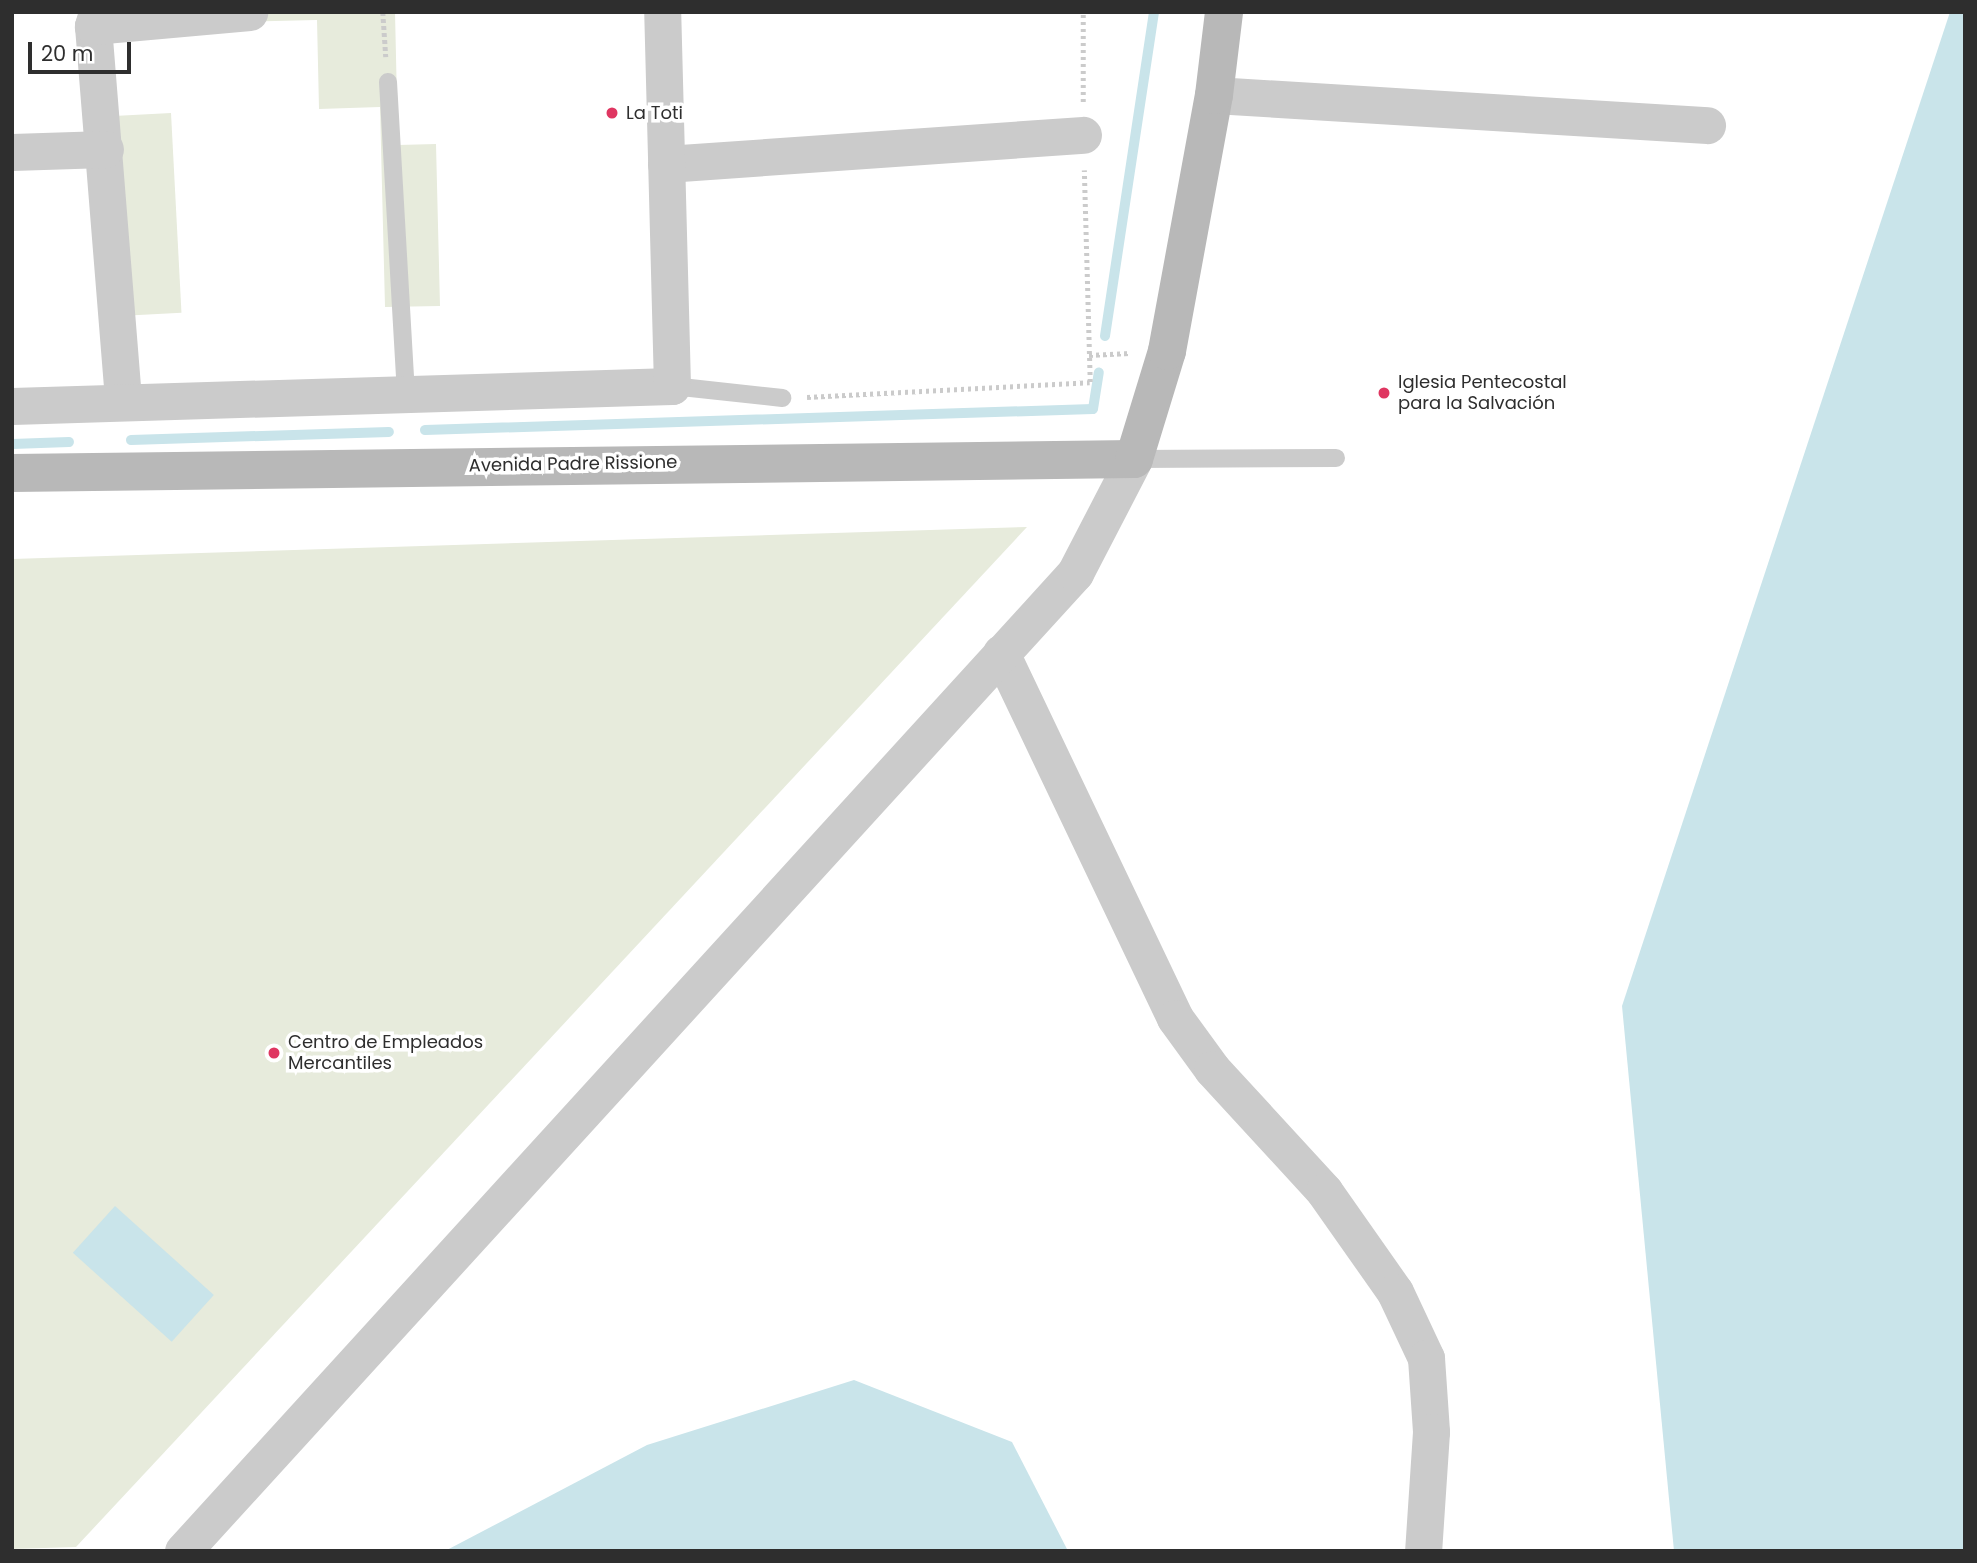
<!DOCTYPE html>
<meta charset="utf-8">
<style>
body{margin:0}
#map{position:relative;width:1977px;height:1563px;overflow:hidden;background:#fff;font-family:Poppins,sans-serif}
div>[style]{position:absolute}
.green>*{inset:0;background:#e7ebdc;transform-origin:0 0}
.water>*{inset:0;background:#c9e4ea;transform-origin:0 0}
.stream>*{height:10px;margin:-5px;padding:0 5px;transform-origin:5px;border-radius:5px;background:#c9e4ea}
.path>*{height:4.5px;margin-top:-2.25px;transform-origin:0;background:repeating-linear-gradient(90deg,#cbcbcb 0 3.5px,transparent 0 7px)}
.lane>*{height:18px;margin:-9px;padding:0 9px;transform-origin:9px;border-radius:9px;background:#cbcbcb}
.street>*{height:37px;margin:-18.5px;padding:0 18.5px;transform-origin:18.5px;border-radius:18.5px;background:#cbcbcb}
.secondary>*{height:38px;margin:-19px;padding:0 19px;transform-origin:19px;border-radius:19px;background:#b8b8b8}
.dots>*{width:19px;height:19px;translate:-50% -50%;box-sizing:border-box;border:4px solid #fff;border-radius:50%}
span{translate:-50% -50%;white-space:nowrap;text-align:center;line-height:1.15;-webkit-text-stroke:7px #fff;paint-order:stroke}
.poi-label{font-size:18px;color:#2e2e2e}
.left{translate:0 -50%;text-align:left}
.street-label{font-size:18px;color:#2e2e2e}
.frame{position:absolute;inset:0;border:14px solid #2e2e2e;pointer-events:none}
.scale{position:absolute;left:28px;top:42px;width:103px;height:32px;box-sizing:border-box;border:4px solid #2e2e2e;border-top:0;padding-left:9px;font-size:21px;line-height:24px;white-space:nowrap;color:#2e2e2e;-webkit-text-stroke:5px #fff;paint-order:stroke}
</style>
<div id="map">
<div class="green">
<div style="clip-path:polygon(235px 12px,395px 12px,398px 145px,436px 144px,440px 306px,385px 307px,380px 107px,319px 109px,317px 20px,235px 22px)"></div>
<div style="left:171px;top:113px;width:200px;height:62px;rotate:87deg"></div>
<div style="clip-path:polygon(1027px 527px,76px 1547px,12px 1549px,12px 559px)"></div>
</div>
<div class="water">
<div style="clip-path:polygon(1950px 12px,1965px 12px,1965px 1551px,1674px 1551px,1622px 1006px)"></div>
<div style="left:115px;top:1206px;width:133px;height:63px;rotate:42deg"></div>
<div style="clip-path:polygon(854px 1380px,1012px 1442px,1068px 1551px,445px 1551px,647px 1445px)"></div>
</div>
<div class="stream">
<div style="left:1105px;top:336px;width:328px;rotate:-81.4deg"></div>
<div style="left:425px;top:430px;width:668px;rotate:-1.8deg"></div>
<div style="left:1093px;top:409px;width:37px;rotate:-81deg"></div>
<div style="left:131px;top:440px;width:258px;rotate:-1.8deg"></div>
<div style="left:12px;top:444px;width:57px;rotate:-2deg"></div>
</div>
<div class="path">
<div style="left:383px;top:12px;width:45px;rotate:86.2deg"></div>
<div style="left:1083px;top:102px;width:90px;rotate:-90deg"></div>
<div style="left:1089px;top:355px;width:41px;rotate:-2.8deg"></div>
<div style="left:807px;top:397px;width:283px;rotate:-3deg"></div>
<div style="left:1090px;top:382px;width:212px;rotate:-91.6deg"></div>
</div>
<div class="lane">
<div style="left:388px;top:82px;width:314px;rotate:86.7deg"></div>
<div style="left:672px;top:386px;width:111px;rotate:6.2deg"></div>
<div style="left:1134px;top:459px;width:202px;rotate:-0.3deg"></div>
</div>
<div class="street">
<div style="left:97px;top:12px;width:15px;rotate:106deg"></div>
<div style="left:93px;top:26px;width:375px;rotate:85.4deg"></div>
<div style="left:93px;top:26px;width:157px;rotate:-5.1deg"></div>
<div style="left:1214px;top:95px;width:494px;rotate:3.5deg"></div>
<div style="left:12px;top:152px;width:93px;rotate:-1.8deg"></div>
<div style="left:666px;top:164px;width:418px;rotate:-4deg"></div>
<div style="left:12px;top:406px;width:660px;rotate:-1.74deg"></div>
<div style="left:672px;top:386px;width:374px;rotate:-91.5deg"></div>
<div style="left:1001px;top:653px;width:404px;rotate:64.5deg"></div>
<div style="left:1175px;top:1018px;width:63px;rotate:54deg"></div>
<div style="left:1212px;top:1069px;width:166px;rotate:47.4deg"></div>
<div style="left:1324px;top:1191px;width:123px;rotate:54.9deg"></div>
<div style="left:1395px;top:1292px;width:73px;rotate:64.8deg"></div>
<div style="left:1426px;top:1358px;width:74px;rotate:86.1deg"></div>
<div style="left:1431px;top:1432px;width:119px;rotate:93.8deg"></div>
<div style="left:183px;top:1551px;width:1324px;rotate:-47.63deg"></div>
<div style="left:1075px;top:573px;width:128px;rotate:-62.6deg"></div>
</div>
<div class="secondary">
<div style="left:12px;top:473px;width:1122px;rotate:-0.71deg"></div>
<div style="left:1134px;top:459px;width:113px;rotate:-73deg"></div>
<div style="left:1167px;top:351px;width:260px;rotate:-79.6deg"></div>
<div style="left:1214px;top:95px;width:84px;rotate:-83.1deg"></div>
</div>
<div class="dots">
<div style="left:612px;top:113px;background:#df3661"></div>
<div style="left:1384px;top:393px;background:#df3661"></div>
<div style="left:274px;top:1053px;background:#df3661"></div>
</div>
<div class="poi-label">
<span class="left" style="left:626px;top:113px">La Toti</span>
<span class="left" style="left:1398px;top:393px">Iglesia Pentecostal<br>para la Salvación</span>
<span class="left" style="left:288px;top:1053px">Centro de Empleados<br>Mercantiles</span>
</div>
<div class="street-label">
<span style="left:573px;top:464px;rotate:-1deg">Avenida Padre Rissione</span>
</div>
<div class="frame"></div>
<div class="scale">20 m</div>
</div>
